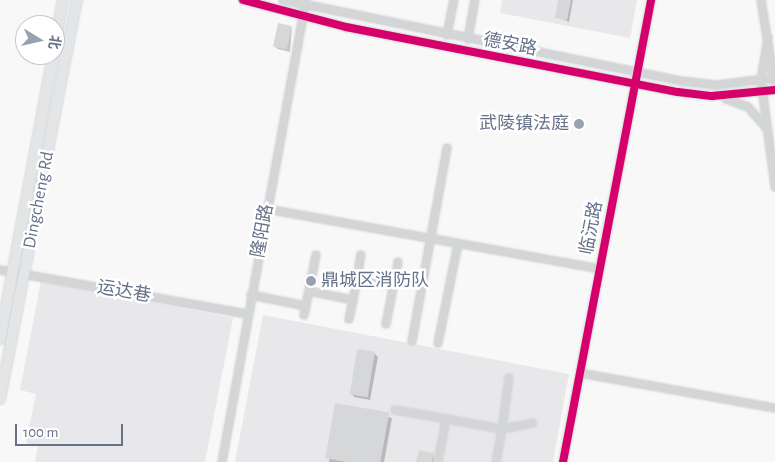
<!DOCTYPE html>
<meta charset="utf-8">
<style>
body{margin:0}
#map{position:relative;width:775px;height:462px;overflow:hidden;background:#f8f8f8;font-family:"Alegreya Sans","Noto Sans SC",sans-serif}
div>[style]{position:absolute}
.built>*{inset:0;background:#e8e8ea}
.shadow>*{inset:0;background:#0003}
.building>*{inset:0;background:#d6d7d9;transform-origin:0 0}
.roads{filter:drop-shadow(0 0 1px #d4d6d8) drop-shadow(0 0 1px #d4d6d8)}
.minor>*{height:8px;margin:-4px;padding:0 4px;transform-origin:4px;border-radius:4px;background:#d4d5d6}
.major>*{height:10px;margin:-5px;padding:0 5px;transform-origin:5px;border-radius:5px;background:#e4e5e6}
.cycleway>*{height:8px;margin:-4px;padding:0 4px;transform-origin:4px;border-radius:4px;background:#d6006c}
.dots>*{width:14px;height:14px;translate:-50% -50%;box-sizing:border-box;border:2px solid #fff;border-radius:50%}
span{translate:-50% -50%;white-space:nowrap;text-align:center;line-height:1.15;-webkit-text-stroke:5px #fff;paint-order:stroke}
.street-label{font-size:18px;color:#66728a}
.poi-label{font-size:18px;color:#66728a}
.right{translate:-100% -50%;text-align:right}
.left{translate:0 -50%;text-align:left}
.north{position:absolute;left:15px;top:15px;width:50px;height:50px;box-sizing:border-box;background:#fff;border:1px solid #c2c7d0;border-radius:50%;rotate:99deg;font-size:14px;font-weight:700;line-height:20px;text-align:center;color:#66728a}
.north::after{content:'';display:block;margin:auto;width:18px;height:22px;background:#99a1b0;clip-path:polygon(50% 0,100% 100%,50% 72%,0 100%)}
.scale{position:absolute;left:15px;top:424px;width:108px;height:22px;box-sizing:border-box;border:2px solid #66728a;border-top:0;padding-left:6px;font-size:15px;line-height:18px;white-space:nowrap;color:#66728a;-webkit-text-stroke:4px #fff;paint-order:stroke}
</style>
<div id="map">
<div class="built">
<div style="clip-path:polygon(502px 0,637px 0,630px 38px,500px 13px)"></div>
<div style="clip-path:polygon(41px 281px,233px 318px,205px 462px,35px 462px,38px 446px,26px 443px,36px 394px,20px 390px)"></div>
<div style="clip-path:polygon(263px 315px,569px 374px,553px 462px,235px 462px)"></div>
</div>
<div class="shadow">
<div style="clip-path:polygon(560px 0,573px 0,569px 22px,557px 17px)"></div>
<div style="clip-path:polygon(292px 27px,290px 52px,278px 49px,275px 47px)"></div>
<div style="clip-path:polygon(374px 353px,378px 357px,370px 400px,354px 397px,351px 393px)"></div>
<div style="clip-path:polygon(336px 405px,392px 418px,384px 462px,329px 462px)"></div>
<div style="clip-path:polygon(433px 454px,435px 462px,418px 462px)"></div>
</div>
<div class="building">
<div style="clip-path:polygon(558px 0,571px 0,567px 20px,555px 18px)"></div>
<div style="left:278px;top:23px;width:14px;height:24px;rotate:12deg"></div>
<div style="left:357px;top:349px;width:18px;height:46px;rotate:9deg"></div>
<div style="left:335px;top:403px;width:55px;height:56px;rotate:10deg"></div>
<div style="clip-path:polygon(419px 450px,434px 453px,432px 462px,416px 462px)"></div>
</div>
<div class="roads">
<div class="minor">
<div style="left:243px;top:0;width:106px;rotate:14.7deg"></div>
<div style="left:346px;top:27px;width:338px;rotate:11.1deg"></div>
<div style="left:678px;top:92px;width:34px;rotate:7deg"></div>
<div style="left:712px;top:96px;width:63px;rotate:-5.4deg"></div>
<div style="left:283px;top:0;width:407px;rotate:11.5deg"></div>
<div style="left:682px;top:81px;width:35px;rotate:7deg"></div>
<div style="left:717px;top:85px;width:57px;rotate:-7deg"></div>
<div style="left:761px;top:0;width:82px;rotate:80.9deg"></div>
<div style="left:447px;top:35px;width:36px;rotate:-79deg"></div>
<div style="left:768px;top:38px;width:43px;rotate:99.5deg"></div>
<div style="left:761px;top:80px;width:108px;rotate:82.5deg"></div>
<div style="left:468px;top:39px;width:40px;rotate:-80deg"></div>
<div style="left:726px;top:99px;width:23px;rotate:20deg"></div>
<div style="left:748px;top:107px;width:28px;rotate:49deg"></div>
<div style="left:267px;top:209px;width:338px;rotate:10.2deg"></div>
<div style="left:0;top:270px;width:252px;rotate:10.1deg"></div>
<div style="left:357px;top:279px;width:24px;rotate:-81deg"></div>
<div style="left:309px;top:291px;width:45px;rotate:11.6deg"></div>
<div style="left:353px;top:300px;width:21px;rotate:-79deg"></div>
<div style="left:357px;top:279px;width:37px;rotate:11deg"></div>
<div style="left:251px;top:295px;width:56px;rotate:11.3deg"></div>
<div style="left:304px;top:315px;width:61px;rotate:-78.7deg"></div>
<div style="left:349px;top:319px;width:19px;rotate:-78deg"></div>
<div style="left:386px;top:324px;width:63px;rotate:-79deg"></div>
<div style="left:412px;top:341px;width:196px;rotate:-79.7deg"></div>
<div style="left:438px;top:343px;width:101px;rotate:-78.6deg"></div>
<div style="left:580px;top:373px;width:198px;rotate:10.2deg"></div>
<div style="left:509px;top:378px;width:51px;rotate:97.8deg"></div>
<div style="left:502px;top:429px;width:31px;rotate:-11deg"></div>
<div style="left:395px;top:410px;width:52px;rotate:10deg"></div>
<div style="left:222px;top:462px;width:470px;rotate:-79.7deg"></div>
<div style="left:438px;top:462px;width:44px;rotate:-79.5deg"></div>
<div style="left:446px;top:419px;width:57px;rotate:10.1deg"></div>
<div style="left:502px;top:429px;width:34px;rotate:100deg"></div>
<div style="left:563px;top:462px;width:470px;rotate:-79.2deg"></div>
</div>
<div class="major">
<div style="left:55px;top:43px;width:44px;rotate:-79.5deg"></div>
<div style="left:0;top:339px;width:289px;rotate:-79.4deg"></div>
<div style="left:0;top:399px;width:406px;rotate:-79.1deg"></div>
</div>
</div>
<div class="cycleway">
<div style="left:243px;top:0;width:106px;rotate:14.7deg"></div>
<div style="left:346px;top:27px;width:338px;rotate:11.1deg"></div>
<div style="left:678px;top:92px;width:34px;rotate:7deg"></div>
<div style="left:712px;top:96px;width:63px;rotate:-5.4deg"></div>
<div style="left:563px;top:462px;width:470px;rotate:-79.2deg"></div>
</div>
<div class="dots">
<div style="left:579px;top:124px;background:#99a1b0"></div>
<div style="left:311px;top:281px;background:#99a1b0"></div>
</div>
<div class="street-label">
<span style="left:510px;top:45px;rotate:11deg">德安路</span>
<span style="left:39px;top:200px;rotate:-79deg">Dingcheng Rd</span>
<span style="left:592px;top:228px;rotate:-79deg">临沅路</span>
<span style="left:263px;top:231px;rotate:-80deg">隆阳路</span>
<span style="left:124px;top:292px;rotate:10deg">运达巷</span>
</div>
<div class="poi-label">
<span class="right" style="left:569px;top:124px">武陵镇法庭</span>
<span class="left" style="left:321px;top:281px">鼎城区消防队</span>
</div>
<div class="north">北</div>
<div class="scale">100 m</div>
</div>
